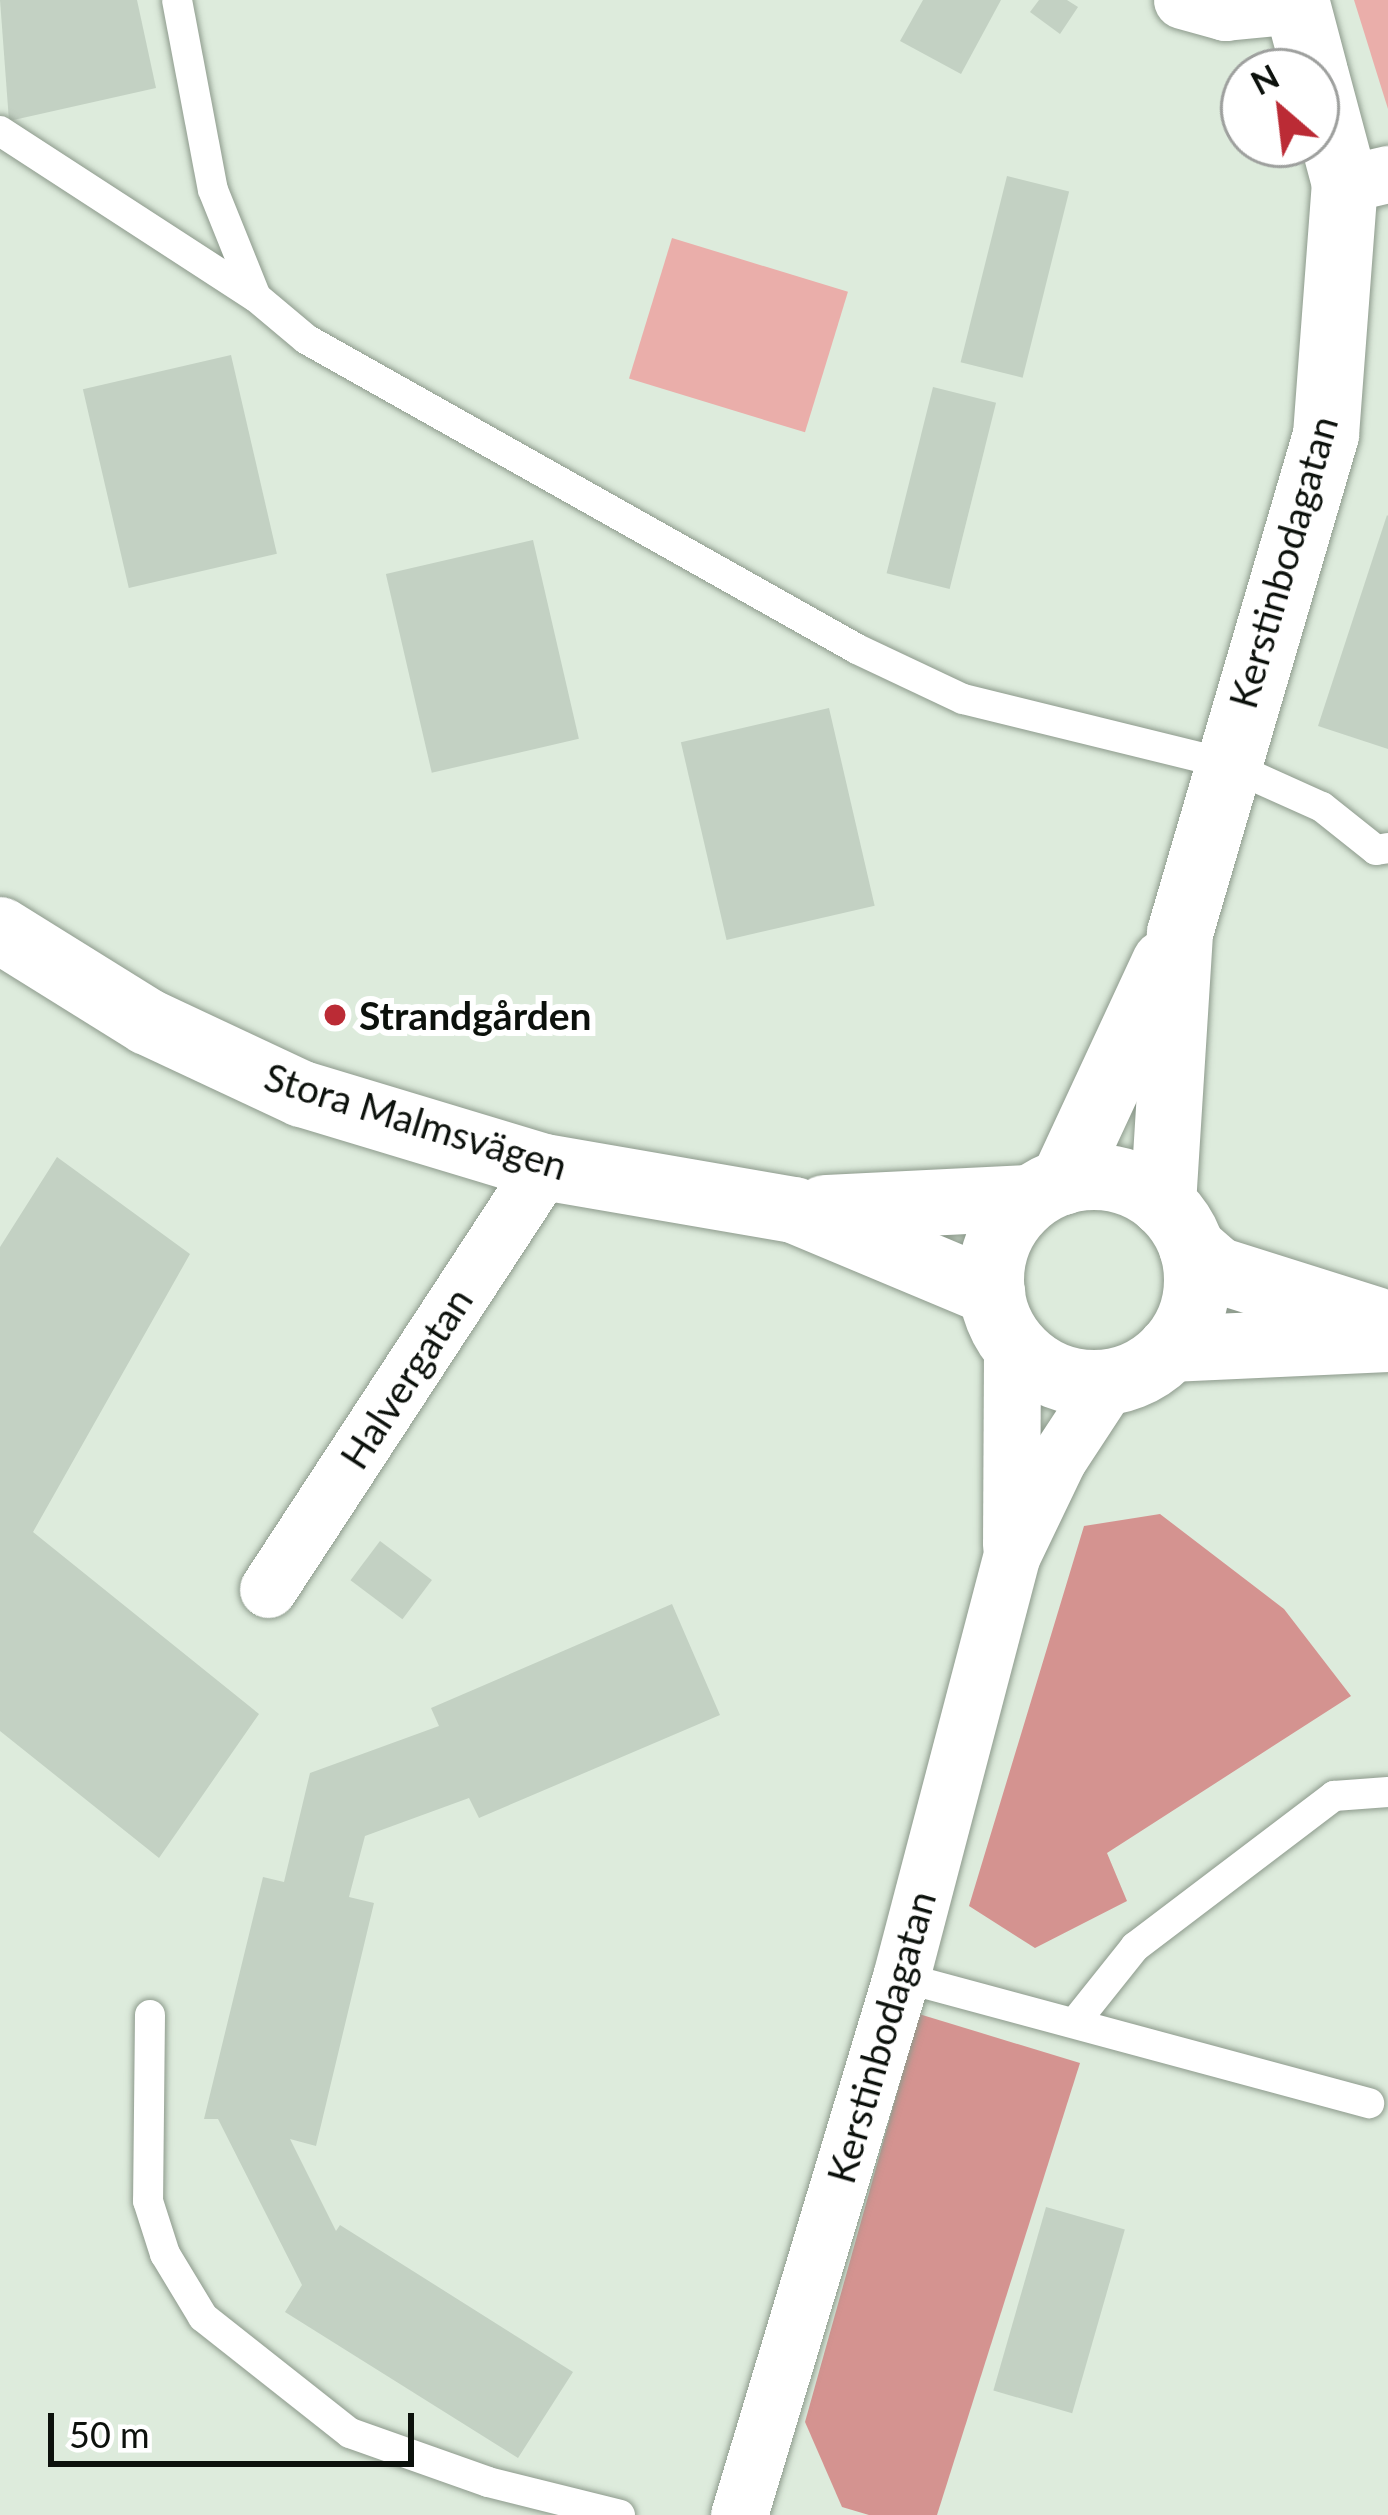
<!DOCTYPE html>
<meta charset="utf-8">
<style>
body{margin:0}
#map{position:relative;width:1388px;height:2515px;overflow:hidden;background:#ddebdc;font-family:Lato,sans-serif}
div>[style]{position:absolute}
.green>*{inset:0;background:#eaaeaa;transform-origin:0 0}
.forest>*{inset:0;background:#d49390}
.building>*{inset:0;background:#c3d1c3;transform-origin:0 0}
.roads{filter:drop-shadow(0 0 3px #8d9a8c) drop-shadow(0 0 3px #8d9a8c)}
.service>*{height:30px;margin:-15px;padding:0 15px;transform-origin:15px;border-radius:15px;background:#fff}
.minor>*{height:57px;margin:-28.5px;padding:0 28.5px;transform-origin:28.5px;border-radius:28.5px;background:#fff}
.tertiary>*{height:66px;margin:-33px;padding:0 33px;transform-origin:33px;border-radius:33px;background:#fff}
.tertiary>.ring{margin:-33px;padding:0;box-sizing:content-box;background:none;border:66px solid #fff;border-radius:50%}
.dots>*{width:33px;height:33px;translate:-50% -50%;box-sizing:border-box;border:6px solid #fff;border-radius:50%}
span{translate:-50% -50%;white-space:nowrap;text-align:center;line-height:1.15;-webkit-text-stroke:12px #fff;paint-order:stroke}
.street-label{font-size:39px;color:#0c110c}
.poi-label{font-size:39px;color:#0c110c;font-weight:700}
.left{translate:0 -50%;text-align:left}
.north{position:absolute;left:1220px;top:48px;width:120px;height:120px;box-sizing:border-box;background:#fff;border:3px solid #9ea09e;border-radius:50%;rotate:332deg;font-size:33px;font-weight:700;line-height:48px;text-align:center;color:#0c110c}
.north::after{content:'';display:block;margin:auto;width:42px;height:54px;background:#bb2b35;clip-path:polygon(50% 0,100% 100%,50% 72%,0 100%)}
.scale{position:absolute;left:48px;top:2413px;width:366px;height:54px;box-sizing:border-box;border:6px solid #0c110c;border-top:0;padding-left:15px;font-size:36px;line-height:42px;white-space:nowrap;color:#0c110c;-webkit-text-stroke:9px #fff;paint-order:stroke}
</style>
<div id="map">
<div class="green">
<div style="clip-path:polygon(1354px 0,1388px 0,1388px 109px)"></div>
<div style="left:672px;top:238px;width:184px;height:147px;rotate:17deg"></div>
</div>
<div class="forest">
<div style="clip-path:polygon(1160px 1514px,1284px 1609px,1351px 1696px,1107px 1853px,1127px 1901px,1035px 1948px,969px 1906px,1084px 1526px)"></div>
<div style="clip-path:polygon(919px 2014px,1080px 2063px,937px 2515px,869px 2515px,842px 2507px,805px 2422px)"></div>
</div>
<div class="building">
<div style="clip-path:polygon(0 0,137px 0,156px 88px,9px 121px)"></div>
<div style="clip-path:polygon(923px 0,1001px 0,961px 74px,900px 41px)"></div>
<div style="clip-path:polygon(1039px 0,1067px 0,1078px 7px,1060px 34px,1030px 12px)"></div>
<div style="left:1007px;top:176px;width:64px;height:192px;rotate:14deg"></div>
<div style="left:231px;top:355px;width:204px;height:152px;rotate:77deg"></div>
<div style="left:933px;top:387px;width:65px;height:192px;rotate:14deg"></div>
<div style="clip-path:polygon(1387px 515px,1388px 516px,1388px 749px,1318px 726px)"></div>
<div style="left:533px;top:540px;width:204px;height:151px;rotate:77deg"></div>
<div style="left:829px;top:708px;width:203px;height:152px;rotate:77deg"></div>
<div style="clip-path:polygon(57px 1157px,190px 1254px,33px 1532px,259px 1714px,159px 1858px,0 1731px,0 1247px)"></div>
<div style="left:380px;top:1541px;width:65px;height:49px;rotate:37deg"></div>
<div style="clip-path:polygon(672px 1604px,720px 1715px,479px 1818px,469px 1798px,365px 1836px,349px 1897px,374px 1903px,316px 2146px,290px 2139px,336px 2231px,340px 2225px,573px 2372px,518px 2458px,285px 2312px,302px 2285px,218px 2119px,204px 2119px,263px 1877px,284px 1882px,310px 1773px,439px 1726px,431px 1708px)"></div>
<div style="left:1046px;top:2207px;width:82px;height:191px;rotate:16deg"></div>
</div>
<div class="roads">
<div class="service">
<div style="left:177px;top:0;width:193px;rotate:79.3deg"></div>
<div style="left:213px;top:190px;width:115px;rotate:68.1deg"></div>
<div style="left:256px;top:297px;width:65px;rotate:40deg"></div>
<div style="left:306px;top:339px;width:632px;rotate:29.36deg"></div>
<div style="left:857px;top:649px;width:117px;rotate:25.3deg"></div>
<div style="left:963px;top:699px;width:269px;rotate:13.8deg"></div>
<div style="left:1224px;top:763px;width:107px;rotate:24.2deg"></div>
<div style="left:1322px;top:807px;width:69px;rotate:38.5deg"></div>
<div style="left:1376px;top:850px;width:12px;rotate:-9deg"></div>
<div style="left:0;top:131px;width:305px;rotate:33deg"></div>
<div style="left:901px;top:1977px;width:485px;rotate:15.1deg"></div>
<div style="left:150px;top:2015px;width:186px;rotate:90.6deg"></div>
<div style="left:148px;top:2201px;width:56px;rotate:72.2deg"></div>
<div style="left:165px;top:2254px;width:74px;rotate:58.9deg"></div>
<div style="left:203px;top:2317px;width:187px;rotate:38.3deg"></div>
<div style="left:350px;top:2433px;width:146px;rotate:19.5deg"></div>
<div style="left:488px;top:2482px;width:136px;rotate:14deg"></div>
<div style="left:1076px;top:2021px;width:95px;rotate:-51.4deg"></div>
<div style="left:1135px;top:1947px;width:250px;rotate:-37.2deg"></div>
<div style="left:1334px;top:1796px;width:54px;rotate:-4.2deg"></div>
</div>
<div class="minor">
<div style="left:1182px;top:0;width:45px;rotate:15.6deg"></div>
<div style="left:1225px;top:12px;width:73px;rotate:-5.5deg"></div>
<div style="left:1345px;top:184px;width:44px;rotate:-13.1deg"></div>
<div style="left:1011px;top:1545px;width:202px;rotate:-89.7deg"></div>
<div style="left:268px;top:1589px;width:504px;rotate:-56.81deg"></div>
<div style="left:739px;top:2515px;width:562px;rotate:-73.24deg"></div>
<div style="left:901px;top:1977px;width:436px;rotate:-75.3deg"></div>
<div style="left:1012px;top:1555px;width:106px;rotate:-64.4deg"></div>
<div style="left:1058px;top:1459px;width:91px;rotate:-56.7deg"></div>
</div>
<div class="tertiary">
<div style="left:1296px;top:0;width:74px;rotate:75.2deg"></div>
<div style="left:0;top:930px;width:174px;rotate:31.9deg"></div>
<div style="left:148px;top:1022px;width:170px;rotate:25.1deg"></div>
<div style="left:302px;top:1094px;width:253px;rotate:16.8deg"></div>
<div style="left:544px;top:1167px;width:254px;rotate:9.8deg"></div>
<div style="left:794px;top:1210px;width:215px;rotate:22.7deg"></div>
<div class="ring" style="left:991px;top:1177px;width:140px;height:140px"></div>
<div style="left:1063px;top:1182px;width:242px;rotate:-65.1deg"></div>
<div style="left:1163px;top:1204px;width:272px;rotate:-86.4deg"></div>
<div style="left:1180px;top:933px;width:519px;rotate:-73.66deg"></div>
<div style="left:1326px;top:435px;width:252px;rotate:-85.7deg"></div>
<div style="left:1345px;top:184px;width:112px;rotate:-105deg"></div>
<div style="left:825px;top:1208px;width:206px;rotate:-2.8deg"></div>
<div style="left:1192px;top:1248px;width:33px;rotate:41deg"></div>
<div style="left:1217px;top:1270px;width:167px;rotate:17.5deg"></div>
<div style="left:1170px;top:1349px;width:218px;rotate:-2.6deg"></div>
</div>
</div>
<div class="dots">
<div style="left:335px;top:1015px;background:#bb2b35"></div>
</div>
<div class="street-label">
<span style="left:1283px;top:562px;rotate:-74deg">Kerstinbodagatan</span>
<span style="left:416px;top:1121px;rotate:17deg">Stora Malmsvägen</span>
<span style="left:406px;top:1378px;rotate:-57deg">Halvergatan</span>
<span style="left:881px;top:2037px;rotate:-74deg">Kerstinbodagatan</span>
</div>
<div class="poi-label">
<span class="left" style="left:359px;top:1015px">Strandgården</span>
</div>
<div class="north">N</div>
<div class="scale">50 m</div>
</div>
